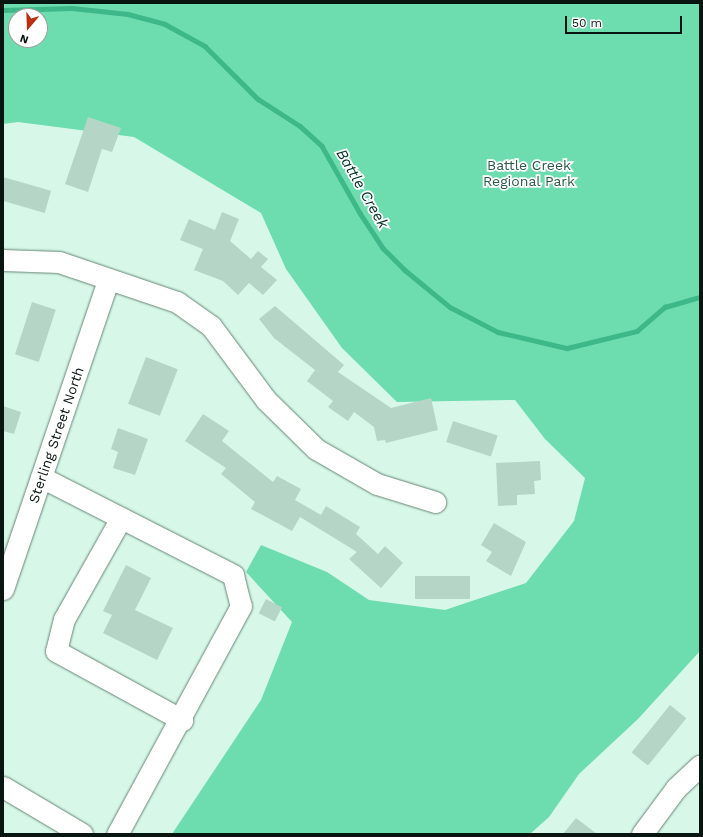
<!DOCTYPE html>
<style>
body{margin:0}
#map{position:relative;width:703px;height:837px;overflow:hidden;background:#d7f8e8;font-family:"Work Sans",sans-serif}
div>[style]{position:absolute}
.green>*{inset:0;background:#6dddaf}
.stream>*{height:4.5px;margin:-2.25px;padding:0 2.25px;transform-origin:2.25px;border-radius:2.25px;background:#3eb789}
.building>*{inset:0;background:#b5d6c6;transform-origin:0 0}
.roads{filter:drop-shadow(0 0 1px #678577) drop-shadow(0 0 1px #678577)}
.minor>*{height:21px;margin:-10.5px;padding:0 10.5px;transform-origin:10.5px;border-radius:10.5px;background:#fff}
span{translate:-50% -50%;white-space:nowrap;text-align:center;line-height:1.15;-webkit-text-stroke:3.5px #fff;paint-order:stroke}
.park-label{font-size:14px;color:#2c5b47}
.street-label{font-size:14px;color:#091510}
.water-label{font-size:15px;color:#003321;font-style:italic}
.frame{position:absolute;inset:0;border:4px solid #091510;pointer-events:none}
.north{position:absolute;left:8px;top:8px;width:40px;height:40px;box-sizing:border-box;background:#fff;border:1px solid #9da19f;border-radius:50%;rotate:199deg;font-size:11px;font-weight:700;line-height:16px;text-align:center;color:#091510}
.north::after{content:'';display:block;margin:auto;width:14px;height:18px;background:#ba2f10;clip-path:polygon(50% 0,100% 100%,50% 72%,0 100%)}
.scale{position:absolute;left:565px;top:16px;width:117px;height:18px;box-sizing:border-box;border:2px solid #091510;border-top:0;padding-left:5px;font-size:12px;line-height:14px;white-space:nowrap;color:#091510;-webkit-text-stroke:3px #fff;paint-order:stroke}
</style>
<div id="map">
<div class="green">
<div style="clip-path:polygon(evenodd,3px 3px,700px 3px,700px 651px,638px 719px,579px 774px,549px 817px,530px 834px,172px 834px,261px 700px,292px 622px,246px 572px,261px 545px,327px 572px,369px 600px,445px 610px,526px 583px,574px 521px,585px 478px,545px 439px,515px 400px,397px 402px,342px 348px,286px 269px,261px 213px,134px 137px,18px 122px,3px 124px,3px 3px,16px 16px,40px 16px,40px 40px,16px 40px,16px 16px)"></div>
</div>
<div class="stream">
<div style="left:3px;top:10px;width:69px;rotate:-1.7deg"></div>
<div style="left:72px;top:8px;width:56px;rotate:6.1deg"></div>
<div style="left:128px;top:14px;width:38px;rotate:15deg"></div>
<div style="left:165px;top:24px;width:46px;rotate:28.8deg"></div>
<div style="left:205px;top:46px;width:75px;rotate:45deg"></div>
<div style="left:258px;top:99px;width:50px;rotate:32.7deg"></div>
<div style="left:300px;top:126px;width:30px;rotate:42deg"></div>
<div style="left:322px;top:146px;width:77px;rotate:60.4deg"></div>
<div style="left:360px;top:213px;width:42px;rotate:56.7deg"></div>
<div style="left:383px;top:248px;width:31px;rotate:45deg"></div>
<div style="left:405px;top:270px;width:58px;rotate:39.4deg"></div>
<div style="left:450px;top:307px;width:54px;rotate:27.5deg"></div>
<div style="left:498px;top:332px;width:71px;rotate:13.1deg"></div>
<div style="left:567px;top:348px;width:72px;rotate:-13.7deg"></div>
<div style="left:637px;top:331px;width:37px;rotate:-41deg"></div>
<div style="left:665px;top:307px;width:36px;rotate:-16deg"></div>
</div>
<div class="building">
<div style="clip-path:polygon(88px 117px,121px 128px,112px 152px,102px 149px,88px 192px,65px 184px)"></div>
<div style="left:3px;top:177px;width:50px;height:23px;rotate:16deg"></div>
<div style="clip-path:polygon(222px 212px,239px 219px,230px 241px,251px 259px,258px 251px,268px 259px,261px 267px,277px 280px,263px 295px,249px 283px,238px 295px,223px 281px,194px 270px,203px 249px,180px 240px,189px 219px,215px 230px)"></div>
<div style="left:32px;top:302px;width:25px;height:55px;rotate:18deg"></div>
<div style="clip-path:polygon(275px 306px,344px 365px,338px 372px,391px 408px,431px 398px,438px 430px,386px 443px,385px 440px,377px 441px,374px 427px,354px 412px,348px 421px,328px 407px,333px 401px,307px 381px,315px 370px,274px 338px,259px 319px)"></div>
<div style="left:146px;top:357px;width:34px;height:50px;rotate:21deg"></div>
<div style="clip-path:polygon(3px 406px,21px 412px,14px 434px,3px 431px)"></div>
<div style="clip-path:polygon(203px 414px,229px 431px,222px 441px,273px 482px,277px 476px,301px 489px,295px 500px,321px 515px,326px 506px,360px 527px,356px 534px,378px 554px,385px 546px,403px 563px,381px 588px,349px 559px,357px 552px,300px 517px,292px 531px,251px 509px,255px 502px,221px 474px,226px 468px,185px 441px)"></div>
<div style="left:453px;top:421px;width:47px;height:22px;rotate:18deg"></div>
<div style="clip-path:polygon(118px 428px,148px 439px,135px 475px,113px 468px,118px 452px,111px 449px)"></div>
<div style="clip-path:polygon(540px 461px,541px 480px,534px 481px,535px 494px,517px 495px,517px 505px,498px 506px,496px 463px)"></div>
<div style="clip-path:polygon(494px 523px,526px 542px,511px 576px,486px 561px,492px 552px,481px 545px)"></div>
<div style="clip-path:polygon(126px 565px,151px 578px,135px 610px,173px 628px,157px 660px,103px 633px,112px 615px,103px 611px)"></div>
<div style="left:470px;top:576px;width:23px;height:55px;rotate:90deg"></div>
<div style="left:266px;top:599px;width:18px;height:16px;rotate:27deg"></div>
<div style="left:670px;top:705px;width:21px;height:61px;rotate:39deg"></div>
<div style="clip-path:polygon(576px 818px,597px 834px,563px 834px)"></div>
</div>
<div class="roads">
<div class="minor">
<div style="left:3px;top:260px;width:56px;rotate:2deg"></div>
<div style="left:59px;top:262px;width:125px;rotate:18.7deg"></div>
<div style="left:177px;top:302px;width:42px;rotate:35.2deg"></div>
<div style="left:211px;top:326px;width:92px;rotate:53.4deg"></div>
<div style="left:266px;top:400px;width:70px;rotate:44.4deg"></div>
<div style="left:316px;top:449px;width:70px;rotate:29.8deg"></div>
<div style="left:377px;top:484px;width:61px;rotate:17.2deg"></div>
<div style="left:41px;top:477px;width:216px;rotate:27deg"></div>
<div style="left:233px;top:575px;width:32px;rotate:76deg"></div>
<div style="left:241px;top:606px;width:260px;rotate:118.5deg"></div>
<div style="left:121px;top:518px;width:116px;rotate:119.4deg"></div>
<div style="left:64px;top:619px;width:33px;rotate:104deg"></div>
<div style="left:56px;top:651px;width:144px;rotate:28.7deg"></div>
<div style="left:3px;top:589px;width:326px;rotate:-71.2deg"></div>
<div style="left:3px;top:787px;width:92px;rotate:30.7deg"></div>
<div style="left:642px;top:834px;width:57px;rotate:-53.5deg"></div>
<div style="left:676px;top:788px;width:33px;rotate:-43deg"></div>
</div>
</div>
<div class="park-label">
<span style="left:529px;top:173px">Battle Creek<br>Regional Park</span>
</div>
<div class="street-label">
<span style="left:56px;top:435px;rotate:-71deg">Sterling Street North</span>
</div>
<div class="water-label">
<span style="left:362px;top:189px;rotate:60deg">Battle Creek</span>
</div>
<div class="frame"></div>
<div class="north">N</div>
<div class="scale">50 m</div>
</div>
